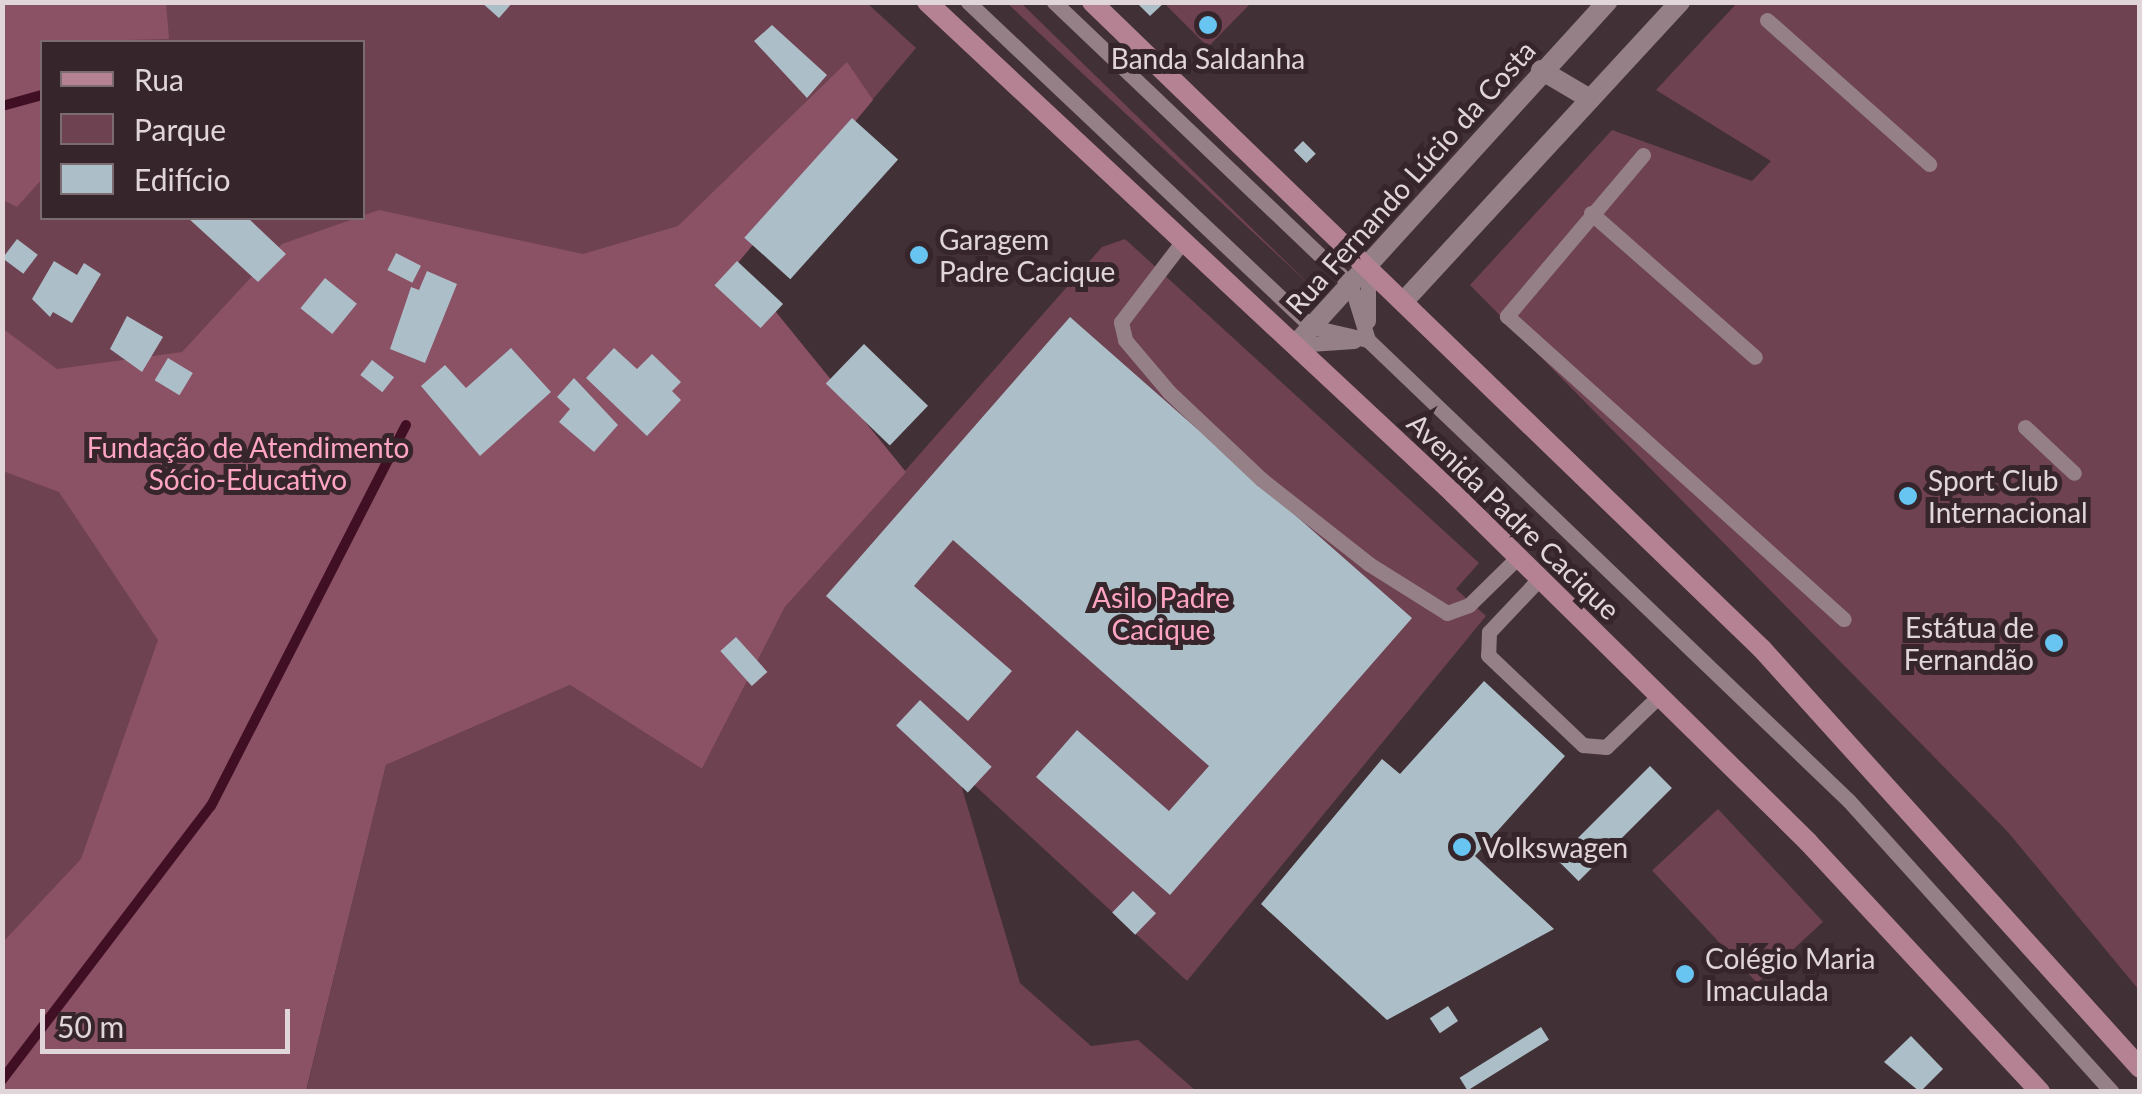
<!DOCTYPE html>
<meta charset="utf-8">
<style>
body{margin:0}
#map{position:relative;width:2142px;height:1094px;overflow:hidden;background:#413035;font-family:Lato,sans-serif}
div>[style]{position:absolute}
.green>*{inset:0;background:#6f4251;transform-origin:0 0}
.forest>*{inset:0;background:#8b5165}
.stream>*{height:10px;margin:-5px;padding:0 5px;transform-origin:5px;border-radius:5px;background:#410f23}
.building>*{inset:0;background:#acbec8;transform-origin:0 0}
.service>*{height:15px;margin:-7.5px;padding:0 7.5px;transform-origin:7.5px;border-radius:7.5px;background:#948086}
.tertiary>*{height:20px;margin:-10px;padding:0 10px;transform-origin:10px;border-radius:10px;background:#948086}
.secondary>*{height:20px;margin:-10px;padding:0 10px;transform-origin:10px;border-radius:10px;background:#b48293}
.dots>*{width:28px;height:28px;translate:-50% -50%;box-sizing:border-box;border:5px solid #36262b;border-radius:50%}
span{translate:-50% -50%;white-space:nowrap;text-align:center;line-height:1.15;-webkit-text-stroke:10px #36262b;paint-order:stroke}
.poi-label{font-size:28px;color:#e0d5d8}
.left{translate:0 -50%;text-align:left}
.right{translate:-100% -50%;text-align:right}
.street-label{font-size:28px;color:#e0d5d8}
.park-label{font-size:28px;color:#fea5c2}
.frame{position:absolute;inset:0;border:5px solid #e0d5d8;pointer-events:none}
.legend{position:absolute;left:40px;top:40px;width:325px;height:180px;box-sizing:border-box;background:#36262b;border:2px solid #7a6c70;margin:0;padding:12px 18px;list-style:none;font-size:30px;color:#e0d5d8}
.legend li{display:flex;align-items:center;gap:20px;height:50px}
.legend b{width:50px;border:2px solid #7a6c70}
.scale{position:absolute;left:40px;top:1009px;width:250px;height:45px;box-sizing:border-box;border:5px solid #e0d5d8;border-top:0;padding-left:12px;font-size:30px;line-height:35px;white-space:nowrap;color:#e0d5d8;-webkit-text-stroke:8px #36262b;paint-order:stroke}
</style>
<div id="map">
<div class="green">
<div style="clip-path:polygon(evenodd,2px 3px,867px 3px,916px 48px,37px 1092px,2px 1091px,2px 3px,42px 42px,362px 42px,362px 218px,42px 218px,42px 42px)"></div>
<div style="clip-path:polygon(1007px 3px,1021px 3px,1315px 290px)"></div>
<div style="clip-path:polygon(1164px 3px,1251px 3px,1208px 47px)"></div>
<div style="clip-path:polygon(1737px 3px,2139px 3px,2139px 990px,2007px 831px,1470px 285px,1612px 130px,1752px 181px,1771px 161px,1656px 90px)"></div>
<div style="clip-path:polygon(1125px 239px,1479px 563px,1456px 589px,1486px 616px,1187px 981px,956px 768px,1020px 983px,1091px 1046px,1138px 1040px,1196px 1091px,306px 1092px,386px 765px,570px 685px,702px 769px,785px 607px,1102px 247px)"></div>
<div style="left:1718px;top:809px;width:154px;height:90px;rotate:47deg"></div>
</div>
<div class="forest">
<div style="clip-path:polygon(2px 3px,166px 3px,169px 39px,42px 42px,42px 179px,17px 207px,3px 200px)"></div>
<div style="clip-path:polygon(847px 62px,873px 100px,737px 264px,906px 472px,785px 607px,702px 769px,570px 685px,386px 765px,306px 1091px,3px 1091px,3px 942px,81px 859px,158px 640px,59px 492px,3px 471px,2px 328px,57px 369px,182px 352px,282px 244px,379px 210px,583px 254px,678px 226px)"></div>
</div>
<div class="stream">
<div style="left:2px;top:106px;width:41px;rotate:-15.4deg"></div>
<div style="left:2px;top:1080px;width:345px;rotate:-52.7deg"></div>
<div style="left:211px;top:806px;width:428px;rotate:-62.9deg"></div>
</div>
<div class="building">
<div style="clip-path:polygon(481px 2px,513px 2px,499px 18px)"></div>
<div style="clip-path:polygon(1136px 2px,1165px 2px,1150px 16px)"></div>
<div style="clip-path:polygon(772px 25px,827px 75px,807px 98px,754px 41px)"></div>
<div style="left:852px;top:118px;width:62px;height:161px;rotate:42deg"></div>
<div style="left:1303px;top:141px;width:18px;height:13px;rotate:45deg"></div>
<div style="clip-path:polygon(188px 218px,248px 218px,286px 254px,258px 282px)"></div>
<div style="left:17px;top:239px;width:26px;height:24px;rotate:37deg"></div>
<div style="left:396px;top:253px;width:28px;height:19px;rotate:27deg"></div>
<div style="clip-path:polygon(54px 261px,77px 275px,84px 263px,101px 274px,72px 323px,53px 312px,50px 317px,32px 299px)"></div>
<div style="left:737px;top:261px;width:63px;height:33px;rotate:43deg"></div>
<div style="clip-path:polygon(427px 271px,457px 284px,425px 363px,390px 349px,411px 287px,419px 290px)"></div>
<div style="left:325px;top:278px;width:41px;height:39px;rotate:39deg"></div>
<div style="clip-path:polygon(127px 316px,163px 337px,142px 372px,110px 349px)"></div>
<div style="clip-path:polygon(1070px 317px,1412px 618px,1170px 895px,1036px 777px,1077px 730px,1169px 811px,1209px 766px,953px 540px,914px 586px,1012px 671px,968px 721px,826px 596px)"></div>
<div style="left:864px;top:344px;width:89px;height:55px;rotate:44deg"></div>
<div style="clip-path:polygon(511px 348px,551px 392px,480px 456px,421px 386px,445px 365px,466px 388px)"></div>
<div style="clip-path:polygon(614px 348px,637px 369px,652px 354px,681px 382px,672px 391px,681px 400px,647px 436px,586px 378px)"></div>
<div style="left:168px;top:358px;width:29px;height:26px;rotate:31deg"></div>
<div style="left:372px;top:360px;width:28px;height:19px;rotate:38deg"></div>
<div style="clip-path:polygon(574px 378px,618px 425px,594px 452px,559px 422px,570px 409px,557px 397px)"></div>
<div style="left:736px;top:637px;width:47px;height:21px;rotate:48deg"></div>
<div style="clip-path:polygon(1484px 681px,1565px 756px,1475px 856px,1554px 929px,1387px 1020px,1261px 904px,1382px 759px,1400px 774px)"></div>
<div style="left:920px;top:700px;width:98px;height:35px;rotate:43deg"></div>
<div style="left:1650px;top:766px;width:31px;height:132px;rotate:45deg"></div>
<div style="left:1133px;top:891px;width:32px;height:30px;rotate:44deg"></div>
<div style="left:1448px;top:1006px;width:18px;height:22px;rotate:56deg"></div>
<div style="left:1541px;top:1027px;width:15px;height:96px;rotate:58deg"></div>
<div style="clip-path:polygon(1911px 1036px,1943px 1069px,1920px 1092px,1884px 1062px)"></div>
</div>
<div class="service">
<div style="left:968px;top:2px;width:473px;rotate:43.4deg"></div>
<div style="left:1312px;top:327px;width:57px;rotate:13.1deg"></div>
<div style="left:1054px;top:2px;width:410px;rotate:43.6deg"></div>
<div style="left:1351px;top:285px;width:58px;rotate:72.8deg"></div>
<div style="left:1368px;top:340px;width:666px;rotate:43.78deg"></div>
<div style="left:1849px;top:801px;width:392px;rotate:47.9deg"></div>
<div style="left:1767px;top:20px;width:217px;rotate:41.6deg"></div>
<div style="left:1643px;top:155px;width:211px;rotate:130.2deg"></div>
<div style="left:1507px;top:316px;width:453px;rotate:42deg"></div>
<div style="left:1591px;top:213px;width:218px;rotate:41.3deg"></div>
<div style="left:1183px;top:241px;width:102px;rotate:127.4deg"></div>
<div style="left:1121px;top:322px;width:18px;rotate:77deg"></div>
<div style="left:1125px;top:340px;width:68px;rotate:49.8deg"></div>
<div style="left:1169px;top:392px;width:127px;rotate:43.4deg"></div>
<div style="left:1261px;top:479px;width:137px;rotate:38.2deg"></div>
<div style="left:1369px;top:564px;width:92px;rotate:32.1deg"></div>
<div style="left:1447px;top:613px;width:23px;rotate:-20deg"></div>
<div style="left:1469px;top:605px;width:67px;rotate:-44.4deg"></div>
<div style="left:1368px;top:267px;width:54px;rotate:90deg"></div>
<div style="left:1295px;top:345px;width:59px;rotate:-3.9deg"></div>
<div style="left:2025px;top:427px;width:67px;rotate:43.2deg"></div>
<div style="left:1539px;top:579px;width:73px;rotate:133.3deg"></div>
<div style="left:1489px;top:632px;width:23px;rotate:92deg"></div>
<div style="left:1488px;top:655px;width:131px;rotate:43.5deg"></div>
<div style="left:1583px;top:745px;width:23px;rotate:5deg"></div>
<div style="left:1606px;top:747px;width:74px;rotate:-43.9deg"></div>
</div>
<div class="tertiary">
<div style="left:1541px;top:70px;width:57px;rotate:30.6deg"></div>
<div style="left:1404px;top:301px;width:407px;rotate:-47.3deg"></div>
<div style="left:1295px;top:345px;width:464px;rotate:-47.7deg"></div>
</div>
<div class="secondary">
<div style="left:927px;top:2px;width:720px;rotate:43.03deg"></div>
<div style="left:1453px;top:493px;width:498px;rotate:44.5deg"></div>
<div style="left:1808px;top:842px;width:341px;rotate:47.1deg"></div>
<div style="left:1092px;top:2px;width:931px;rotate:44deg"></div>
<div style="left:1762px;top:649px;width:564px;rotate:47.94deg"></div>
</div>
<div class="dots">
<div style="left:1208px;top:25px;background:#68c4f0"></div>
<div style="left:919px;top:255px;background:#68c4f0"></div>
<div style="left:1908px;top:496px;background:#68c4f0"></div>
<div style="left:2054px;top:643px;background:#68c4f0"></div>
<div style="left:1462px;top:847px;background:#68c4f0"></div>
<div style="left:1685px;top:974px;background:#68c4f0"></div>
</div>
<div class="poi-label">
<span style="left:1208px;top:58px">Banda Saldanha</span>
<span class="left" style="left:939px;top:255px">Garagem<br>Padre Cacique</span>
<span class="left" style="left:1928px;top:496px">Sport Club<br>Internacional</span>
<span class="right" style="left:2034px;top:643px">Estátua de<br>Fernandão</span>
<span class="left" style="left:1482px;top:847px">Volkswagen</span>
<span class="left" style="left:1705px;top:974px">Colégio Maria<br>Imaculada</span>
</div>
<div class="street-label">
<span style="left:1410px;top:177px;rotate:-48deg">Rua Fernando Lúcio da Costa</span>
<span style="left:1514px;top:516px;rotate:44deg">Avenida Padre Cacique</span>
</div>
<div class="park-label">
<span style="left:248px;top:463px">Fundação de Atendimento<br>Sócio-Educativo</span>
<span style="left:1161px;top:613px">Asilo Padre<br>Cacique</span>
</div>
<div class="frame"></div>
<ul class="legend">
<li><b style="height:12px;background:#b48293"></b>Rua</li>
<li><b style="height:28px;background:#6f4251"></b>Parque</li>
<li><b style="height:28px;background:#acbec8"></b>Edifício</li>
</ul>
<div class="scale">50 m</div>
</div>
